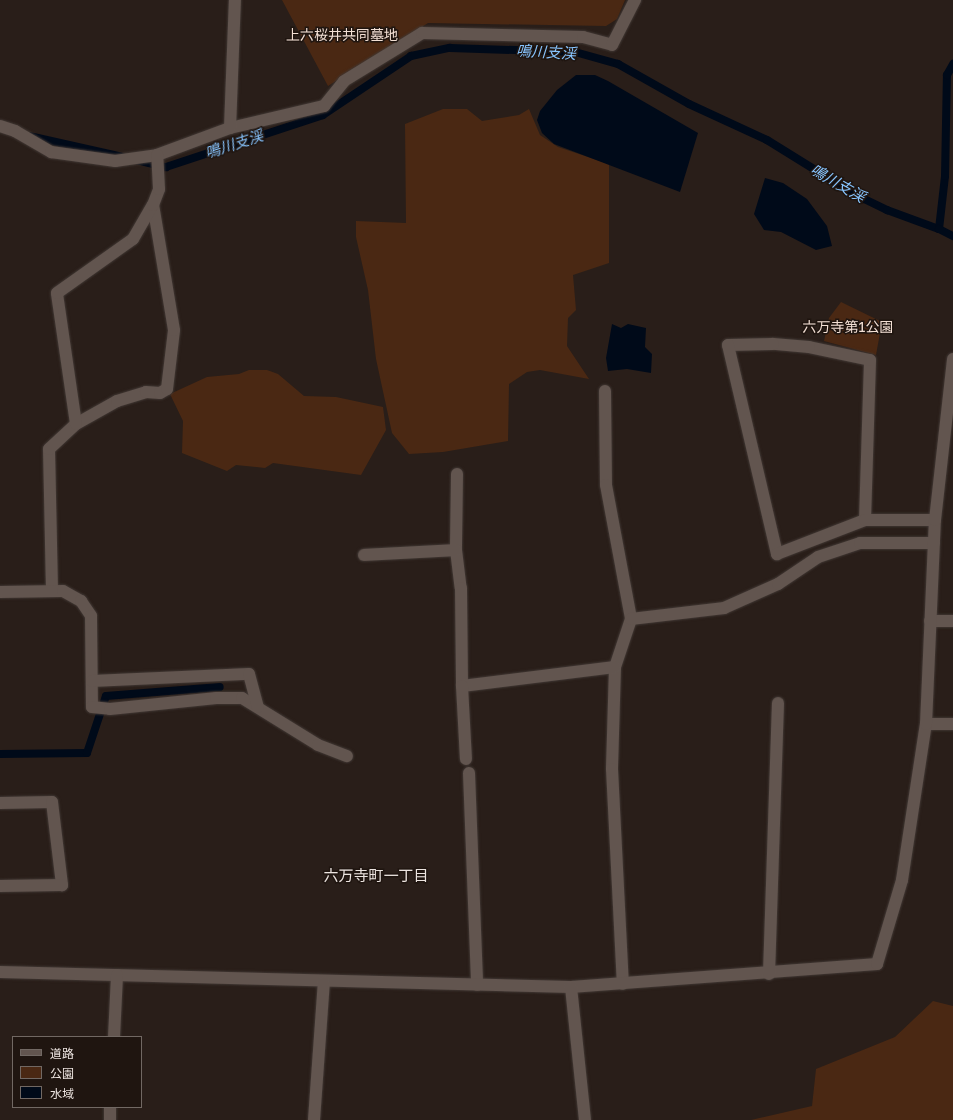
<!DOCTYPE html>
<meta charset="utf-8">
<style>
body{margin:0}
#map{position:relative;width:953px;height:1120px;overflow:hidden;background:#291e19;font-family:"Golos Text","Noto Sans JP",sans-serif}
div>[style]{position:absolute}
.green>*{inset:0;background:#4a2813}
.water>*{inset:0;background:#000a19}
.stream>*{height:8px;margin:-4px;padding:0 4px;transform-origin:4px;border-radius:4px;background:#000a19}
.roads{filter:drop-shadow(0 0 1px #413834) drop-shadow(0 0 1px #413834)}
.minor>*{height:12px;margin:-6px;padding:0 6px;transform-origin:6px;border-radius:6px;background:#62554f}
span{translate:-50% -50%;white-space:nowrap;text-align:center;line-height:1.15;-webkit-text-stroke:3px #1f1510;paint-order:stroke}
.park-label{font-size:14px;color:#f2dfd4}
.water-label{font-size:15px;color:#87c4fe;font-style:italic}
.neighbourhood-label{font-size:15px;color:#ece4e0}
.legend{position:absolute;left:12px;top:1036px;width:130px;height:72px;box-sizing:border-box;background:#1f1510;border:1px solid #716863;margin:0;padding:5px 7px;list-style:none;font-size:12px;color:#ece4e0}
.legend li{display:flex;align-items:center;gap:8px;height:20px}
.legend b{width:20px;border:1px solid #716863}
</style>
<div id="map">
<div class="green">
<div style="clip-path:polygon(282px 0,625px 0,617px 19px,606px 26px,428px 23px,328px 86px)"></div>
<div style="clip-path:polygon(443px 109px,467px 109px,482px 121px,519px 115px,529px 109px,540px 135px,558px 147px,609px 164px,609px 263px,573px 275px,576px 310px,568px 318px,567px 346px,589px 379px,540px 370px,527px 372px,509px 384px,508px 441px,443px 452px,409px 454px,392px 433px,376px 359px,368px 290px,356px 237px,356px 221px,406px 223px,405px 124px)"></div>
<div style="clip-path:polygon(841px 302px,882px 322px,876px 355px,824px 341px,829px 318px)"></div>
<div style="clip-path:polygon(249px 370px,267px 370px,278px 374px,304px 396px,336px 397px,383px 407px,386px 430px,361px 475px,273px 463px,265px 468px,236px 465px,227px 471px,182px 453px,183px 421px,170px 394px,207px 377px,239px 374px)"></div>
<div style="clip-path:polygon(933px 1001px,953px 1006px,953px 1120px,751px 1120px,812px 1106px,816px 1069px,895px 1037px)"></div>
</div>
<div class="water">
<div style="clip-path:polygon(576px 75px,595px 75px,608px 81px,698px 133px,680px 192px,554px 144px,542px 133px,537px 120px,540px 111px,557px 90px)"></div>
<div style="clip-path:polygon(765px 178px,783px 183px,807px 199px,827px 226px,832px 246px,816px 250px,781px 232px,764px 230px,754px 214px)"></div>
<div style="clip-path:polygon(612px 324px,621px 328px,628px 324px,646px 328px,645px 347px,652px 354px,651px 373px,627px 369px,608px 371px,606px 358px)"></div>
</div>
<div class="stream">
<div style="left:29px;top:136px;width:96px;rotate:12.6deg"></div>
<div style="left:137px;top:160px;width:30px;rotate:14deg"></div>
<div style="left:166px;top:167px;width:165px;rotate:-18.3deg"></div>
<div style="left:323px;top:115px;width:106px;rotate:-33.8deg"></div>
<div style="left:411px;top:56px;width:40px;rotate:-12deg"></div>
<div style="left:450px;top:48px;width:125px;rotate:1.8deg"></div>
<div style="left:575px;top:52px;width:45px;rotate:15.6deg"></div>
<div style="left:618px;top:64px;width:81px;rotate:29.4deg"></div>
<div style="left:689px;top:104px;width:86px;rotate:24.8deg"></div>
<div style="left:767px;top:140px;width:102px;rotate:31.8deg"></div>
<div style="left:854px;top:194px;width:37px;rotate:26deg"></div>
<div style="left:887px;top:210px;width:55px;rotate:20.1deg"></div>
<div style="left:939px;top:229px;width:53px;rotate:-83.5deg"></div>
<div style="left:945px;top:176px;width:101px;rotate:-88.9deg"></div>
<div style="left:947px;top:75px;width:13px;rotate:-61deg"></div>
<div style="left:939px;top:229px;width:16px;rotate:27deg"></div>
<div style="left:0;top:754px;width:87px;rotate:-0.7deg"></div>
<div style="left:87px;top:753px;width:60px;rotate:-71.6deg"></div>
<div style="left:106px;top:696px;width:114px;rotate:-4.5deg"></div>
</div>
<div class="roads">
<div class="minor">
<div style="left:0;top:126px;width:16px;rotate:18deg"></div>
<div style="left:15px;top:131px;width:42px;rotate:30.3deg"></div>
<div style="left:51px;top:152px;width:65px;rotate:8deg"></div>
<div style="left:115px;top:161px;width:42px;rotate:-8.1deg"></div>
<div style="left:157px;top:155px;width:78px;rotate:-20.3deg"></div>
<div style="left:230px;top:128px;width:97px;rotate:-13.2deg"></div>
<div style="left:324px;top:106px;width:32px;rotate:-51deg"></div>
<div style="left:344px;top:81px;width:92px;rotate:-31.6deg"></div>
<div style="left:422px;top:33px;width:161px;rotate:1.4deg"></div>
<div style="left:583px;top:37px;width:30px;rotate:15deg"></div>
<div style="left:612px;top:45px;width:51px;rotate:-62.9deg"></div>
<div style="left:230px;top:128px;width:128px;rotate:-87.8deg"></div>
<div style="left:605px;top:391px;width:94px;rotate:89.4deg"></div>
<div style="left:606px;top:485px;width:136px;rotate:79.4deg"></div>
<div style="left:631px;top:619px;width:51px;rotate:108.4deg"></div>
<div style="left:615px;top:667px;width:102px;rotate:91.7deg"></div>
<div style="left:612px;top:769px;width:215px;rotate:87.1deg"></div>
<div style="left:76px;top:424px;width:47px;rotate:-29.3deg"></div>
<div style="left:117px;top:401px;width:30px;rotate:-17deg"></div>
<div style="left:146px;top:392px;width:14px;rotate:4deg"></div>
<div style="left:160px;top:393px;width:8px;rotate:-30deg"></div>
<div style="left:167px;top:389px;width:59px;rotate:-83.2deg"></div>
<div style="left:174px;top:330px;width:127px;rotate:-99.5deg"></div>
<div style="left:457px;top:474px;width:76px;rotate:90.8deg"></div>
<div style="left:456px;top:550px;width:38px;rotate:83deg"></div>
<div style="left:461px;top:588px;width:98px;rotate:89.4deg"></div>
<div style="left:462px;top:686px;width:154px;rotate:-7.1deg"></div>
<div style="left:865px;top:520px;width:160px;rotate:-88.2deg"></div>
<div style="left:870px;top:360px;width:62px;rotate:-168deg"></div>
<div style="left:809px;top:347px;width:36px;rotate:-175deg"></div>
<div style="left:773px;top:344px;width:45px;rotate:178.7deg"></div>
<div style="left:728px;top:345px;width:215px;rotate:76.8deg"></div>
<div style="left:777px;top:554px;width:94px;rotate:-21.1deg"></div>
<div style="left:865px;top:520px;width:70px"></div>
<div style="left:364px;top:555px;width:92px;rotate:-3.1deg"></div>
<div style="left:52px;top:591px;width:142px;rotate:-91.2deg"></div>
<div style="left:49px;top:449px;width:37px;rotate:-43deg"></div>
<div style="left:76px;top:424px;width:132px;rotate:-98.3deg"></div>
<div style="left:57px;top:293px;width:93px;rotate:-35.4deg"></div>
<div style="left:133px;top:239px;width:39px;rotate:-60deg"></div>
<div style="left:153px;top:205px;width:17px;rotate:-69deg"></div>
<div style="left:159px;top:189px;width:34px;rotate:-93deg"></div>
<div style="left:0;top:592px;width:63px;rotate:-0.9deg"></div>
<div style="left:63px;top:591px;width:21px;rotate:29deg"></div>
<div style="left:81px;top:601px;width:18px;rotate:56deg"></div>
<div style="left:91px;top:616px;width:91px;rotate:89.4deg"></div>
<div style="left:92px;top:707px;width:18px;rotate:6deg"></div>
<div style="left:110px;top:709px;width:107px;rotate:-5.9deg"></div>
<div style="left:216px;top:698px;width:26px"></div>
<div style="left:242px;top:698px;width:89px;rotate:31.7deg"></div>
<div style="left:318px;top:745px;width:31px;rotate:21deg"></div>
<div style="left:631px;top:619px;width:94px;rotate:-6.7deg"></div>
<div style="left:724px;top:608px;width:59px;rotate:-24deg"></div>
<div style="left:778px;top:584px;width:48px;rotate:-34deg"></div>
<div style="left:818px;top:557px;width:44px;rotate:-18.4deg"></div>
<div style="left:860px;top:543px;width:74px"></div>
<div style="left:930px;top:621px;width:23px"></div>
<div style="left:92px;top:681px;width:157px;rotate:-2.6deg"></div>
<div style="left:249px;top:674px;width:34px;rotate:75deg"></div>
<div style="left:462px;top:686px;width:73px;rotate:86.9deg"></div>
<div style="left:926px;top:724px;width:27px"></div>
<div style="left:469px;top:773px;width:212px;rotate:87.8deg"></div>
<div style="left:0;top:803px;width:52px;rotate:-1.1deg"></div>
<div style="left:52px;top:802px;width:84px;rotate:83.1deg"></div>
<div style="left:62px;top:885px;width:62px;rotate:179.1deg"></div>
<div style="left:0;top:972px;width:571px;rotate:1.5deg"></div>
<div style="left:571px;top:987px;width:307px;rotate:-4.3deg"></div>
<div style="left:877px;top:964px;width:88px;rotate:-73.4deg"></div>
<div style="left:902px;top:880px;width:158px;rotate:-81.3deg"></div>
<div style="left:926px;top:724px;width:204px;rotate:-87.5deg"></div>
<div style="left:935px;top:520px;width:162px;rotate:-83.6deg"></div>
<div style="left:769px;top:974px;width:271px;rotate:-88.1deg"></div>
<div style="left:571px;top:987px;width:134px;rotate:84deg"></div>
<div style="left:114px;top:1037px;width:62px;rotate:-87.2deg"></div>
<div style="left:110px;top:1120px;width:13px;rotate:-90deg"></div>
<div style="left:314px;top:1120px;width:138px;rotate:-85.9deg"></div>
</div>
</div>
<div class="park-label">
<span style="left:342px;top:35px">上六桜井共同墓地</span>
<span style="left:848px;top:327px">六万寺第1公園</span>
</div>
<div class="water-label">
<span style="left:546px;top:52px;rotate:3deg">鳴川支渓</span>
<span style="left:234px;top:144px;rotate:-18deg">鳴川支渓</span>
<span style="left:838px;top:183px;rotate:30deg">鳴川支渓</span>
</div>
<div class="neighbourhood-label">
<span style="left:376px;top:876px">六万寺町一丁目</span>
</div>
<ul class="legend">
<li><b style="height:5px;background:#62554f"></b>道路</li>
<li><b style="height:11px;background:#4a2813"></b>公園</li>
<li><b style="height:11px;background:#000a19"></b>水域</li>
</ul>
</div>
